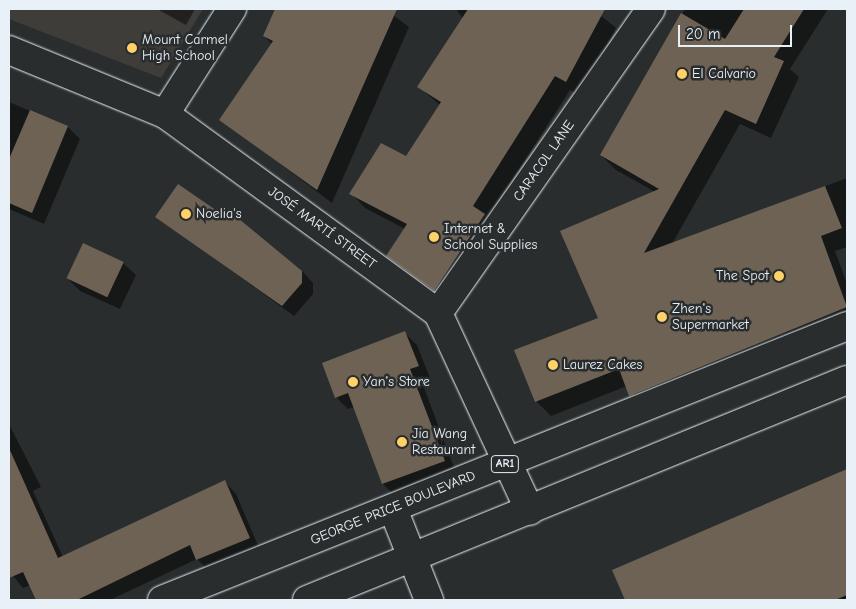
<!DOCTYPE html>
<meta charset="utf-8">
<style>
body{margin:0}
#map{position:relative;width:856px;height:609px;overflow:hidden;background:#2a2d2e;font-family:"Comic Neue",sans-serif}
div>[style]{position:absolute}
.built>*{inset:0;background:#3e3d39}
.shadow>*{inset:0;background:#0007}
.building>*{inset:0;background:#6e6254;transform-origin:0 0}
.roads{filter:drop-shadow(0 0 1px #e8f1f8) drop-shadow(0 0 1px #e8f1f8)}
.minor>*{height:28px;margin:-14px;padding:0 14px;transform-origin:14px;border-radius:14px;background:#2a2d2e}
.trunk>*{height:28px;margin:-14px;padding:0 14px;transform-origin:14px;border-radius:14px;background:#2a2d2e}
.dots>*{width:14px;height:14px;translate:-50% -50%;box-sizing:border-box;border:2px solid #2a2d2e;border-radius:50%}
span{translate:-50% -50%;white-space:nowrap;text-align:center;line-height:1.15;-webkit-text-stroke:5px #2a2d2e;paint-order:stroke}
.shield-label span{padding:1px 4px;background:#2a2d2e;border:1px solid;border-radius:4px;-webkit-text-stroke-width:0}
.shield-label{font-size:12px;color:#e8f1f8;font-weight:700}
.poi-label{font-size:14px;color:#e8f1f8}
.left{translate:0 -50%;text-align:left}
.right{translate:-100% -50%;text-align:right}
.street-label{font-size:14px;color:#e8f1f8}
.frame{position:absolute;inset:0;border:10px solid #e8f1f8;pointer-events:none}
.scale{position:absolute;left:678px;top:25px;width:114px;height:22px;box-sizing:border-box;border:2px solid #e8f1f8;border-top:0;padding-left:6px;font-size:15px;line-height:18px;white-space:nowrap;color:#e8f1f8;-webkit-text-stroke:4px #2a2d2e;paint-order:stroke}
</style>
<div id="map">
<div class="built">
<div style="clip-path:polygon(9px 9px,203px 9px,161px 78px,9px 19px)"></div>
</div>
<div class="shadow">
<div style="clip-path:polygon(157px 9px,195px 9px,186px 25px)"></div>
<div style="clip-path:polygon(276px 9px,385px 9px,409px 27px,332px 203px,221px 119px,272px 44px,264px 36px)"></div>
<div style="clip-path:polygon(456px 9px,593px 9px,616px 28px,580px 96px,570px 90px,488px 218px,449px 304px,387px 255px,405px 229px,365px 208px,351px 193px,407px 158px,441px 106px,419px 87px,463px 19px)"></div>
<div style="clip-path:polygon(685px 9px,828px 9px,790px 69px,799px 77px,771px 138px,740px 124px,672px 244px,847px 178px,847px 247px,835px 251px,847px 284px,847px 328px,645px 410px,627px 386px,551px 416px,536px 401px,600px 318px,655px 192px,616px 170px,601px 155px)"></div>
<div style="clip-path:polygon(9px 102px,68px 127px,80px 139px,44px 224px,9px 209px)"></div>
<div style="clip-path:polygon(157px 217px,223px 217px,302px 271px,313px 283px,313px 294px,294px 316px)"></div>
<div style="clip-path:polygon(123px 263px,136px 275px,120px 309px,80px 291px,68px 279px)"></div>
<div style="clip-path:polygon(405px 333px,417px 345px,430px 378px,422px 382px,456px 473px,395px 496px,383px 484px,354px 407px,348px 409px,336px 397px)"></div>
<div style="clip-path:polygon(9px 424px,41px 487px,33px 491px,63px 557px,225px 482px,236px 494px,260px 550px,209px 571px,197px 559px,110px 600px,37px 600px,31px 585px,23px 588px,9px 571px)"></div>
<div style="clip-path:polygon(847px 471px,847px 600px,627px 600px,614px 571px)"></div>
</div>
<div class="building">
<div style="clip-path:polygon(275px 9px,397px 9px,317px 190px,219px 120px,273px 41px,263px 36px)"></div>
<div style="clip-path:polygon(468px 9px,605px 9px,566px 82px,555px 76px,473px 206px,485px 214px,434px 291px,386px 256px,407px 224px,349px 194px,381px 143px,406px 156px,441px 102px,417px 87px)"></div>
<div style="clip-path:polygon(744px 9px,804px 9px,774px 57px,784px 61px,756px 124px,725px 110px,644px 253px,825px 186px,842px 228px,821px 236px,847px 307px,629px 396px,619px 369px,535px 402px,514px 350px,598px 318px,560px 231px,659px 189px,600px 155px,681px 13px,725px 39px)"></div>
<div style="clip-path:polygon(30px 110px,68px 126px,32px 213px,9px 203px,9px 159px)"></div>
<div style="clip-path:polygon(178px 184px,223px 215px,227px 209px,302px 271px,302px 283px,282px 306px,155px 217px)"></div>
<div style="left:83px;top:243px;width:45px;height:39px;rotate:25deg"></div>
<div style="clip-path:polygon(405px 331px,419px 366px,410px 369px,445px 461px,382px 484px,348px 393px,335px 398px,322px 363px)"></div>
<div style="clip-path:polygon(9px 448px,58px 558px,225px 480px,250px 538px,196px 560px,190px 545px,77px 600px,36px 600px,23px 572px,9px 578px)"></div>
<div style="clip-path:polygon(847px 469px,847px 595px,835px 600px,625px 600px,612px 570px)"></div>
</div>
<div class="roads">
<div class="minor">
<div style="left:9px;top:50px;width:169px;rotate:22.3deg"></div>
<div style="left:165px;top:114px;width:338px;rotate:36.1deg"></div>
<div style="left:438px;top:313px;width:218px;rotate:65.1deg"></div>
<div style="left:165px;top:114px;width:125px;rotate:-57.5deg"></div>
<div style="left:438px;top:313px;width:371px;rotate:-55deg"></div>
<div style="left:393px;top:509px;width:98px;rotate:68.4deg"></div>
</div>
<div class="trunk">
<div style="left:162px;top:600px;width:738px;rotate:-21.8deg"></div>
<div style="left:307px;top:600px;width:583px;rotate:-22.17deg"></div>
</div>
</div>
<div class="dots">
<div style="left:132px;top:48px;background:#ffd166"></div>
<div style="left:682px;top:74px;background:#ffd166"></div>
<div style="left:186px;top:214px;background:#ffd166"></div>
<div style="left:434px;top:237px;background:#ffd166"></div>
<div style="left:779px;top:276px;background:#ffd166"></div>
<div style="left:662px;top:317px;background:#ffd166"></div>
<div style="left:553px;top:365px;background:#ffd166"></div>
<div style="left:353px;top:382px;background:#ffd166"></div>
<div style="left:402px;top:442px;background:#ffd166"></div>
</div>
<div class="shield-label">
<span style="left:505px;top:464px">AR1</span>
</div>
<div class="poi-label">
<span class="left" style="left:142px;top:48px">Mount Carmel<br>High School</span>
<span class="left" style="left:692px;top:74px">El Calvario</span>
<span class="left" style="left:196px;top:214px">Noelia's</span>
<span class="left" style="left:444px;top:237px">Internet &amp;<br>School Supplies</span>
<span class="right" style="left:769px;top:276px">The Spot</span>
<span class="left" style="left:672px;top:317px">Zhen's<br>Supermarket</span>
<span class="left" style="left:563px;top:365px">Laurez Cakes</span>
<span class="left" style="left:363px;top:382px">Yan's Store</span>
<span class="left" style="left:412px;top:442px">Jia Wang<br>Restaurant</span>
</div>
<div class="street-label">
<span style="left:544px;top:161px;rotate:-55deg">CARACOL LANE</span>
<span style="left:322px;top:228px;rotate:36deg">JOSÉ MARTÍ STREET</span>
<span style="left:393px;top:508px;rotate:-22deg">GEORGE PRICE BOULEVARD</span>
</div>
<div class="frame"></div>
<div class="scale">20 m</div>
</div>
